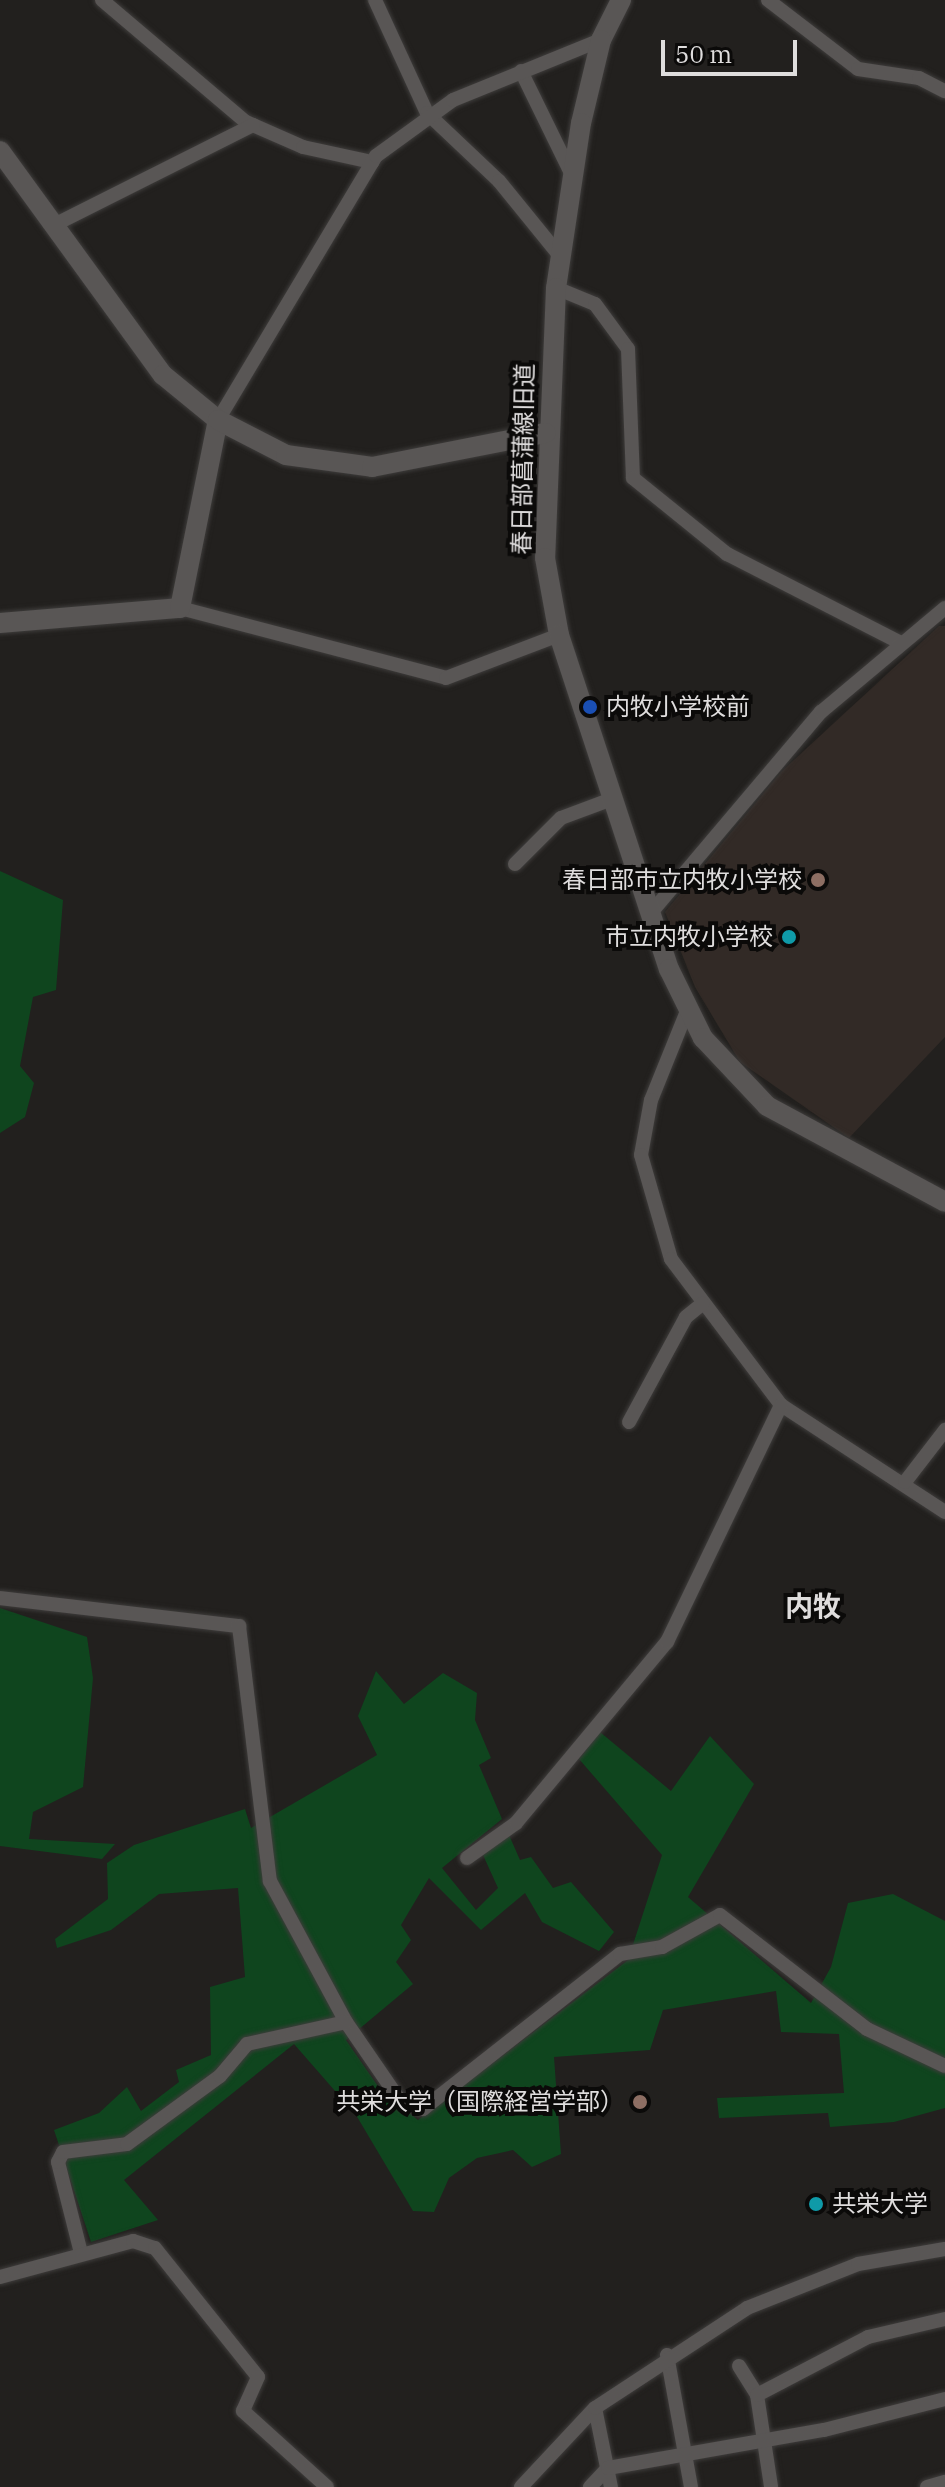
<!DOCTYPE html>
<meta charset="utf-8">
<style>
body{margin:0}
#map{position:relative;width:945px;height:2487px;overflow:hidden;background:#22201e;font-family:"IBM Plex Serif","Noto Sans JP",serif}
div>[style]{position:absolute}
.built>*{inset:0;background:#322a26}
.green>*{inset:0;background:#0f451e}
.roads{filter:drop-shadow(0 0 2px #3e3c3b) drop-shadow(0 0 2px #3e3c3b)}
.street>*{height:14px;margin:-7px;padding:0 7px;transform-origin:7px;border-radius:7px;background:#595655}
.secondary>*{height:20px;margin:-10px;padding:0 10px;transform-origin:10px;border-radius:10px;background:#595655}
.dots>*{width:22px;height:22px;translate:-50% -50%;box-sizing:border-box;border:4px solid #0b0a09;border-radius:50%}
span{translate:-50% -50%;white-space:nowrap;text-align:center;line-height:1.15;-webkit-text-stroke:8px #0b0a09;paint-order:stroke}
.street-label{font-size:24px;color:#dfdddd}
.poi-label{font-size:24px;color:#dfdddd}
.left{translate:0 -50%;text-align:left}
.right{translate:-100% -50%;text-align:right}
.quarter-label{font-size:28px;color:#dfdddd;font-weight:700}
.scale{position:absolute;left:661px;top:40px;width:136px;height:36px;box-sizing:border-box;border:4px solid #dfdddd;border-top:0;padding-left:10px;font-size:24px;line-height:28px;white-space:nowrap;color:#dfdddd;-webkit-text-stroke:6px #0b0a09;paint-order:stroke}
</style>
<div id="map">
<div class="built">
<div style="clip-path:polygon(939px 626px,945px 626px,945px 1037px,849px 1138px,740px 1062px,695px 987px,665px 912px,782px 771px)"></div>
</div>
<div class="green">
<div style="clip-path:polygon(0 871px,63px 900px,56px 990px,33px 997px,20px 1066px,34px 1083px,25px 1117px,0 1133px)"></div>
<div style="clip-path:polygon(0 1608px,87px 1637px,93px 1678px,83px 1787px,33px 1812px,29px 1839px,115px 1844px,102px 1859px,0 1846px)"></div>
<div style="clip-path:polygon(376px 1671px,404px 1704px,443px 1673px,477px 1693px,475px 1720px,491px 1758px,479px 1765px,502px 1819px,442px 1868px,476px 1910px,498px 1888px,483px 1855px,509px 1835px,520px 1860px,531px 1857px,553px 1888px,571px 1882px,614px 1932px,599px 1951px,542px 1922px,525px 1893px,481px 1930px,429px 1878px,401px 1925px,411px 1940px,396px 1962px,413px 1984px,346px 2040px,380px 2089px,418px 2120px,628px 1960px,662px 1855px,579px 1759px,600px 1732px,671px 1791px,710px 1736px,754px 1784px,688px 1897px,811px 2003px,831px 1967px,848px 1903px,893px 1894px,945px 1921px,945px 2108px,894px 2122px,830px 2127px,828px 2113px,719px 2118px,717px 2098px,844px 2093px,839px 2034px,781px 2032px,776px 1991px,663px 2010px,650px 2050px,554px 2057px,561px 2154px,532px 2167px,513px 2150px,477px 2158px,449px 2178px,434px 2212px,413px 2211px,356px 2115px,294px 2044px,124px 2180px,158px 2220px,91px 2242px,54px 2130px,99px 2113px,127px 2087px,141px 2111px,179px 2082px,176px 2070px,211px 2055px,210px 1987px,245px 1977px,238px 1888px,159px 1894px,111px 1930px,57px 1948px,55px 1939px,108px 1899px,107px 1863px,134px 1845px,245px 1809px,251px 1828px,377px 1755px,358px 1716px)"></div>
</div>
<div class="roads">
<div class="street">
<div style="left:102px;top:0;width:189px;rotate:40.3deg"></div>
<div style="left:246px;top:122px;width:62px;rotate:23.7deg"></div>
<div style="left:303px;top:147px;width:71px;rotate:12.3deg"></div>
<div style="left:375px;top:0;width:124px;rotate:65.3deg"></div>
<div style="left:427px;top:113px;width:99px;rotate:43.4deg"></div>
<div style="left:499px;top:181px;width:97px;rotate:50.9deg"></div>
<div style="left:768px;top:0;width:113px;rotate:37.5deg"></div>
<div style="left:858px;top:69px;width:62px;rotate:8.4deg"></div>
<div style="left:919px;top:78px;width:29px;rotate:27deg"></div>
<div style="left:521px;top:71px;width:114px;rotate:63.9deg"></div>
<div style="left:52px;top:226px;width:225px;rotate:-26.7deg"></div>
<div style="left:556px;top:288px;width:42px;rotate:22.3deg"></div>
<div style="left:595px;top:304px;width:56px;rotate:53.7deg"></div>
<div style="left:628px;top:349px;width:129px;rotate:87.8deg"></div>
<div style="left:633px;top:478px;width:121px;rotate:39deg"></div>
<div style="left:727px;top:554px;width:195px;rotate:27.1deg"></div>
<div style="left:218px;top:420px;width:308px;rotate:-59.1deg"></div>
<div style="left:376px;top:156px;width:95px;rotate:-36deg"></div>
<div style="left:453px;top:100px;width:160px;rotate:-22.1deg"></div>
<div style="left:180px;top:608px;width:275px;rotate:14.7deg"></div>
<div style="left:446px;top:678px;width:121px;rotate:-20.8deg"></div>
<div style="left:515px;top:864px;width:65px;rotate:-45deg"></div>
<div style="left:561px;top:818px;width:54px;rotate:-20.4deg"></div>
<div style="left:650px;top:914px;width:265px;rotate:-49.8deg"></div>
<div style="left:821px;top:712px;width:162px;rotate:-40deg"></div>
<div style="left:687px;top:1011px;width:96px;rotate:112deg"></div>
<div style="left:651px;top:1100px;width:56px;rotate:100.3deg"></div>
<div style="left:641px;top:1155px;width:108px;rotate:73.9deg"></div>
<div style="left:671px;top:1259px;width:183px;rotate:53deg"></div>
<div style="left:781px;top:1405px;width:196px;rotate:33.1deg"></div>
<div style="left:629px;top:1422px;width:119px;rotate:-61.5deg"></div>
<div style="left:686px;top:1317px;width:21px;rotate:-39deg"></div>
<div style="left:905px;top:1482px;width:66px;rotate:-52.4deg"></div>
<div style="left:0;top:1598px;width:241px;rotate:6.7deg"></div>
<div style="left:239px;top:1626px;width:257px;rotate:83.1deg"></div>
<div style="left:270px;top:1881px;width:160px;rotate:61.7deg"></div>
<div style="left:346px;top:2022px;width:97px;rotate:55.5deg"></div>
<div style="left:401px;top:2102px;width:23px;rotate:18deg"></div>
<div style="left:423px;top:2109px;width:251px;rotate:-38.2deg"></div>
<div style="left:620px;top:1954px;width:43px;rotate:-9.5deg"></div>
<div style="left:662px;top:1947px;width:66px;rotate:-28.9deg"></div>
<div style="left:720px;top:1915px;width:186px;rotate:37.8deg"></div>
<div style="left:867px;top:2029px;width:86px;rotate:25.4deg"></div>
<div style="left:467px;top:1858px;width:60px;rotate:-35.5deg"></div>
<div style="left:516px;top:1823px;width:236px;rotate:-50.2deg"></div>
<div style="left:667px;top:1642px;width:263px;rotate:-64.3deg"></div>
<div style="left:81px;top:2253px;width:94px;rotate:-104.2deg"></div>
<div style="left:58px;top:2162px;width:11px;rotate:-63deg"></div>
<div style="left:63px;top:2152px;width:64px;rotate:-7.1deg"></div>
<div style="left:127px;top:2144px;width:115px;rotate:-36.2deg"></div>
<div style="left:220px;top:2076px;width:42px;rotate:-49.8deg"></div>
<div style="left:247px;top:2044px;width:101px;rotate:-12.5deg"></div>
<div style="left:0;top:2277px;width:138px;rotate:-15.1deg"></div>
<div style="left:133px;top:2241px;width:23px;rotate:18deg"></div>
<div style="left:155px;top:2248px;width:165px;rotate:51.4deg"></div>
<div style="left:258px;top:2377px;width:37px;rotate:114deg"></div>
<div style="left:243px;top:2411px;width:113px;rotate:42.1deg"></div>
<div style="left:667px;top:2355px;width:134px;rotate:79.7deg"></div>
<div style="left:739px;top:2366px;width:34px;rotate:58deg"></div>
<div style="left:757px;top:2395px;width:93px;rotate:81.3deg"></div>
<div style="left:757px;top:2395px;width:125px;rotate:-27.6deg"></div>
<div style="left:868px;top:2337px;width:79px;rotate:-13.2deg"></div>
<div style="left:595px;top:2408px;width:81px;rotate:78.6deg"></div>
<div style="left:521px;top:2487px;width:108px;rotate:-46.9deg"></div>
<div style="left:595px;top:2408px;width:182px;rotate:-33.3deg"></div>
<div style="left:747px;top:2308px;width:119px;rotate:-21.6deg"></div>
<div style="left:858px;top:2264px;width:88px;rotate:-9.8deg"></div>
<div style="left:590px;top:2487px;width:26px;rotate:-47deg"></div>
<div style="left:608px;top:2468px;width:219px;rotate:-10deg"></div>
<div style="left:824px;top:2430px;width:125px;rotate:-14.4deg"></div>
<div style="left:927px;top:2487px;width:19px;rotate:-16deg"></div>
</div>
<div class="secondary">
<div style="left:621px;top:0;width:45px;rotate:116.6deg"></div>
<div style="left:601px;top:40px;width:85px;rotate:103.5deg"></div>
<div style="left:581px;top:123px;width:167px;rotate:98.6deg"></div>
<div style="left:556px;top:288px;width:270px;rotate:92.3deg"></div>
<div style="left:545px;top:558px;width:78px;rotate:79.7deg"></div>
<div style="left:559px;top:635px;width:352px;rotate:71.8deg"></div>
<div style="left:669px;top:969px;width:77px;rotate:63.8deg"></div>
<div style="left:703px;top:1038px;width:93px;rotate:46.7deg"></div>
<div style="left:767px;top:1106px;width:202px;rotate:28.3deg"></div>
<div style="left:0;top:151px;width:277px;rotate:54deg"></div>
<div style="left:163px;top:375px;width:71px;rotate:39.3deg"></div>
<div style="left:0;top:623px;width:181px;rotate:-4.8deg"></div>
<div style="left:180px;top:608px;width:192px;rotate:-78.6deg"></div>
<div style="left:218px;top:420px;width:76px;rotate:27.2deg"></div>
<div style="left:286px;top:455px;width:87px;rotate:7.9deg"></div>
<div style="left:372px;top:467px;width:177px;rotate:-11.1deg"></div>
</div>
</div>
<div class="dots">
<div style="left:590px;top:707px;background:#1a4fb4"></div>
<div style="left:818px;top:880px;background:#8d6e63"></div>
<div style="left:789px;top:937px;background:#0f9aa8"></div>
<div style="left:640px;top:2102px;background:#8d6e63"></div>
<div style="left:816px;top:2204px;background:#0f9aa8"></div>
</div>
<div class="street-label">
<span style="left:523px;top:459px;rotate:-89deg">春日部菖蒲線旧道</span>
</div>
<div class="poi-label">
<span class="left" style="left:606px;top:707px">内牧小学校前</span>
<span class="right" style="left:802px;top:880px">春日部市立内牧小学校</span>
<span class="right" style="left:773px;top:937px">市立内牧小学校</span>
<span class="right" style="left:624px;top:2102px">共栄大学（国際経営学部）</span>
<span class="left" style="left:832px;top:2204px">共栄大学</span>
</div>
<div class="quarter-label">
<span style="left:813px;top:1606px">内牧</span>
</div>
<div class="scale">50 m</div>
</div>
